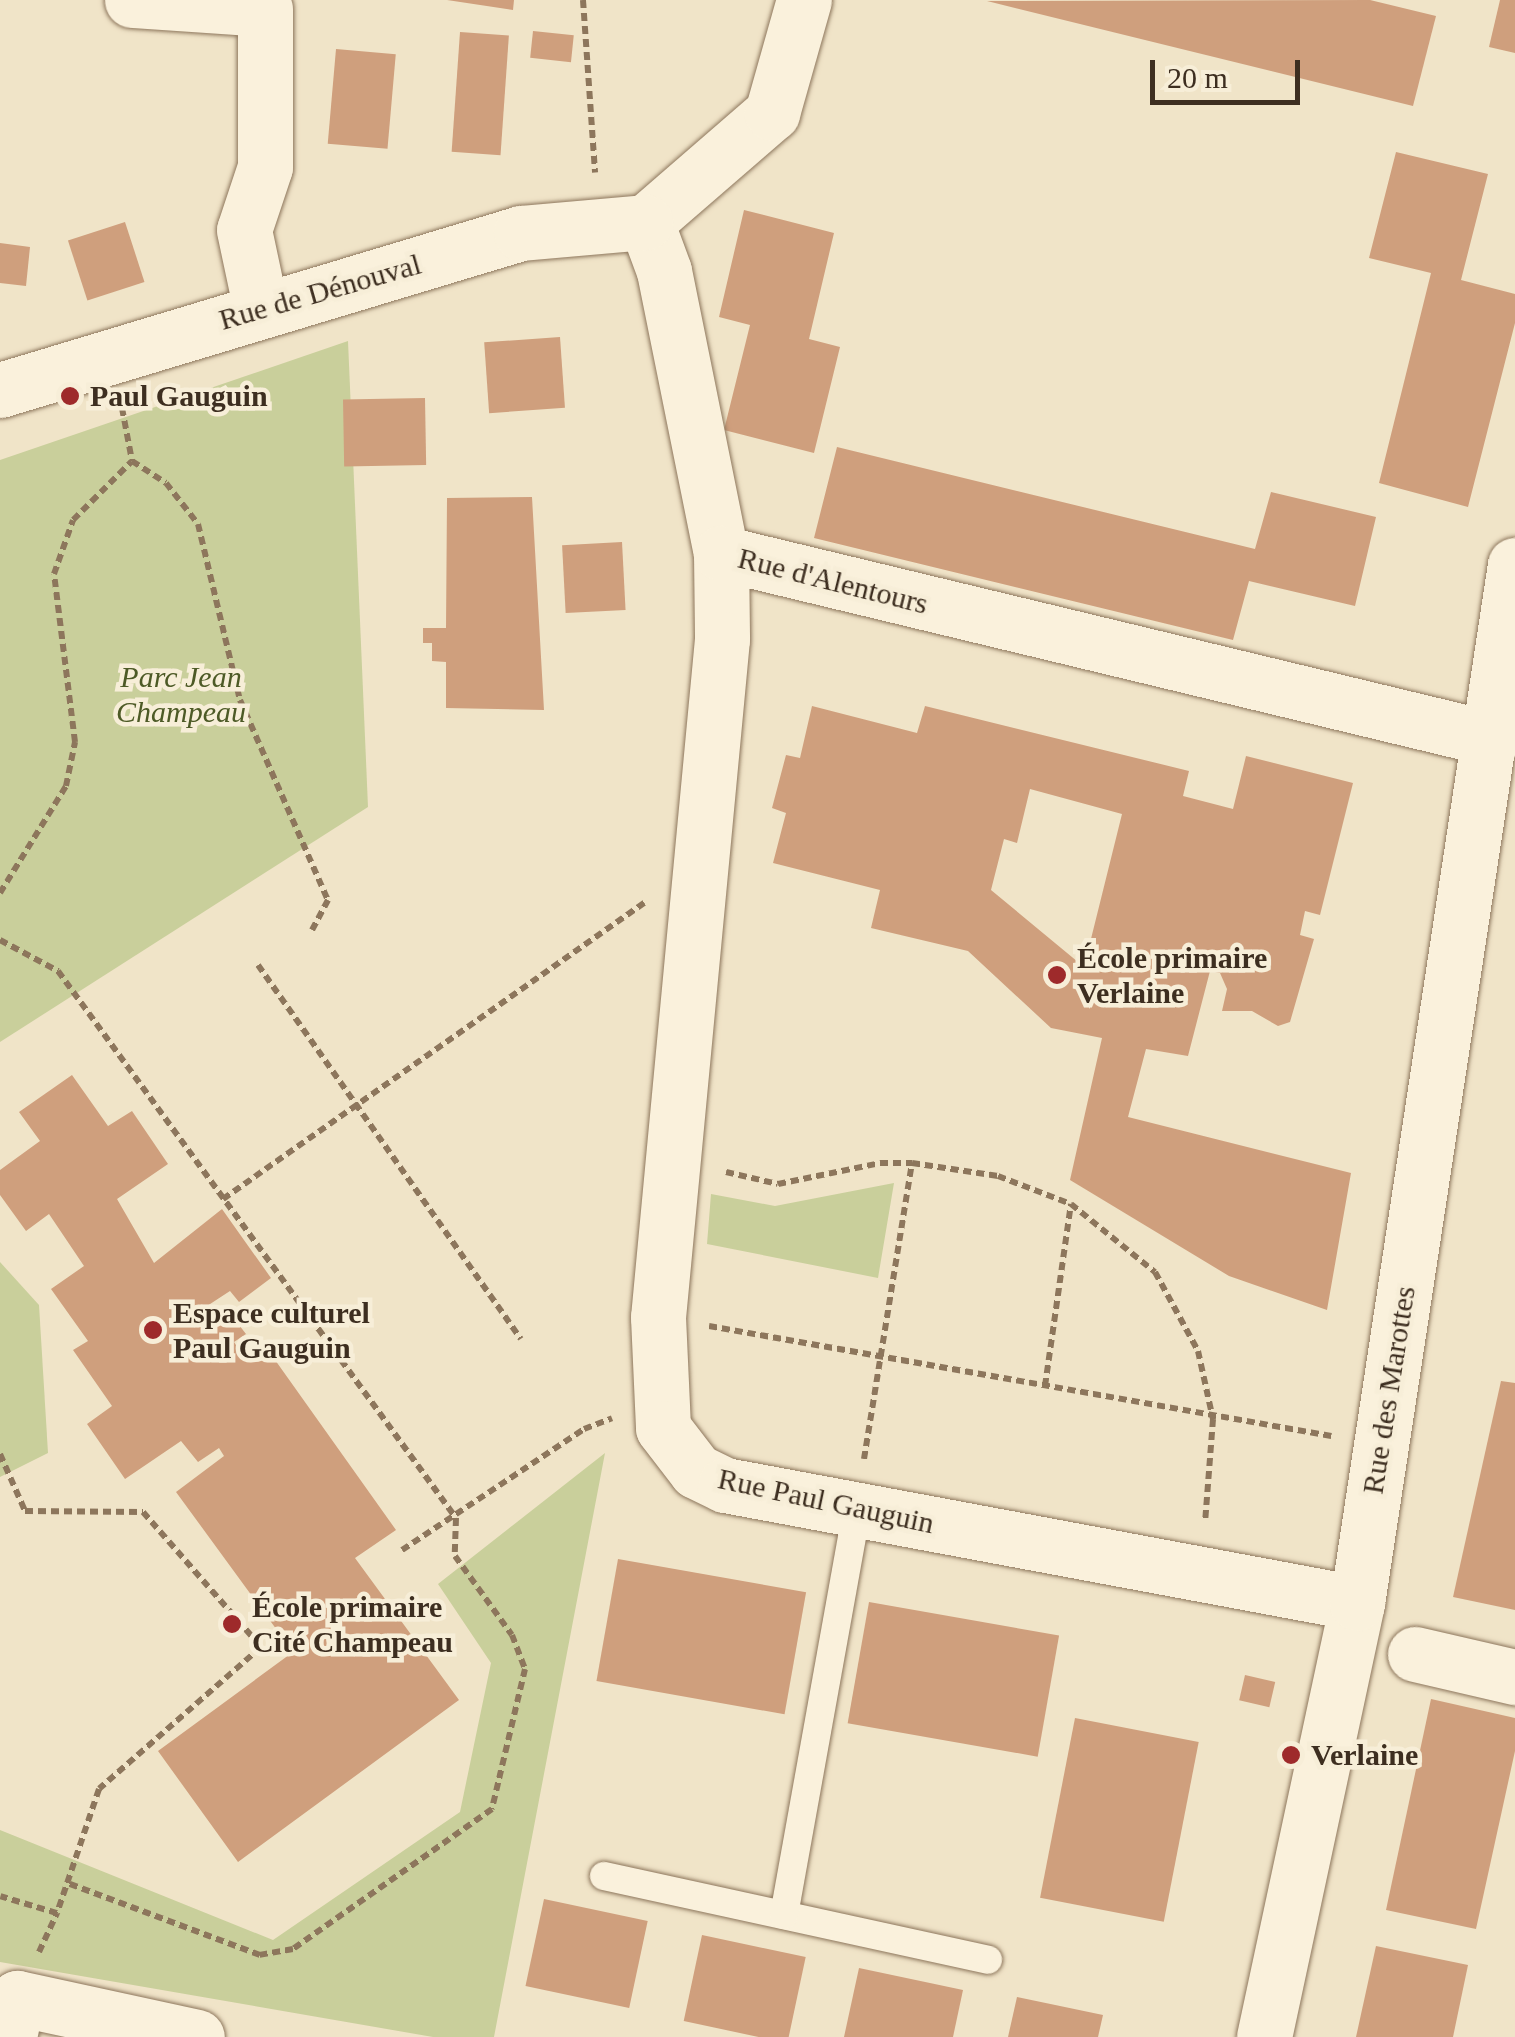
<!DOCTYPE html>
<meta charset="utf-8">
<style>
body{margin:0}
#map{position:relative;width:1515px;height:2037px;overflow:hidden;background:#f0e4c8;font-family:Georgia,serif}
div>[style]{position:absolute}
.green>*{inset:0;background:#c9cf9b}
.building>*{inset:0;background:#cf9f7d;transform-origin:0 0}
.path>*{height:6px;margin-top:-3px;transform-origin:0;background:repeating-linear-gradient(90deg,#8d765c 0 8px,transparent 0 13px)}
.roads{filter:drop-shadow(0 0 2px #8d765c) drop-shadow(0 0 2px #8d765c)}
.lane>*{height:28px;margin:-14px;padding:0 14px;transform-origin:14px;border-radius:14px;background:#faf1dc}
.street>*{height:55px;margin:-27.5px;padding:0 27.5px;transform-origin:27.5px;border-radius:27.5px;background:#faf1dc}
.dots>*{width:28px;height:28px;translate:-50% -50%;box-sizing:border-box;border:5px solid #f7eed8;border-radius:50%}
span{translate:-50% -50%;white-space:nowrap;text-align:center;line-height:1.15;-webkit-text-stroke:9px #f7eed8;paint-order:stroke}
.street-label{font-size:30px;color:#3d2e20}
.poi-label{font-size:30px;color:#3d2e20;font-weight:700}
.left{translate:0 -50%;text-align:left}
.park-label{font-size:30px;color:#4d5a26;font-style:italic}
.scale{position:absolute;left:1150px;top:60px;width:150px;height:45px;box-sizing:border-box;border:5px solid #3d2e20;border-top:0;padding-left:12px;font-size:30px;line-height:35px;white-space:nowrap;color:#3d2e20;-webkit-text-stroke:8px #f7eed8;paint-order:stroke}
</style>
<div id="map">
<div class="green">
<div style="clip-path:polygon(348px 341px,368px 807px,0 1042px,0 460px)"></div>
<div style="clip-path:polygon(894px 1183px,878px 1278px,707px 1244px,711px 1194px,775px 1206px)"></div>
<div style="clip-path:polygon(0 1262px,39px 1305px,48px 1453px,0 1477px)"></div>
<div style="clip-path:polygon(605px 1453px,494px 2037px,433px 2037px,0 1962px,0 1830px,273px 1940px,460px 1812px,491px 1663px,438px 1584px)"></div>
</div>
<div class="building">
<div style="clip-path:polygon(447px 0,514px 0,513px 10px)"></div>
<div style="clip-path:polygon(1370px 0,1436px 16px,1413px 106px,987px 1px)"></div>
<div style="clip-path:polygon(1500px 0,1515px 0,1515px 53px,1489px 47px)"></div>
<div style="left:533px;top:31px;width:41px;height:27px;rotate:6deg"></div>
<div style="left:460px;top:32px;width:49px;height:120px;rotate:4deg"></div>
<div style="left:336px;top:49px;width:60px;height:95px;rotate:5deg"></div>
<div style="clip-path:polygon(1396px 152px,1488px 174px,1461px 280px,1515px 294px,1515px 323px,1468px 507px,1379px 483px,1431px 273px,1369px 258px)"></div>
<div style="clip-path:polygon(744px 210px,834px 233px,809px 339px,840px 347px,814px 453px,724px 430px,750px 325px,719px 317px)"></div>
<div style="left:125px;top:222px;width:63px;height:60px;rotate:72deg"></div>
<div style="clip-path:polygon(0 243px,30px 247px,26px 286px,0 283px)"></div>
<div style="left:560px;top:337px;width:71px;height:76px;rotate:86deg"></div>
<div style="left:425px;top:398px;width:67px;height:82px;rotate:89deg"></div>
<div style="clip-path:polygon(837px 447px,1255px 549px,1271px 492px,1376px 517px,1355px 606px,1249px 581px,1233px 640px,814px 538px)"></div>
<div style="clip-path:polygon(532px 497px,544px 710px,446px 708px,446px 662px,432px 661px,432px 643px,423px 643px,423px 628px,446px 628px,447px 498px)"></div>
<div style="left:622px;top:542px;width:68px;height:60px;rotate:87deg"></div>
<div style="clip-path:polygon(evenodd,812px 706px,917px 733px,925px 706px,1189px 771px,1183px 796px,1233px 809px,1246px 756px,1353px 783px,1320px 915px,1305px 911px,1300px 935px,1314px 939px,1290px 1022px,1278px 1026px,1252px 1011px,1222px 1011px,1227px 989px,1220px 973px,1210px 971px,1188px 1056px,1146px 1049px,1128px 1117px,1351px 1173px,1327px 1310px,1229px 1276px,1070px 1180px,1102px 1038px,1051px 1028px,968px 951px,871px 928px,880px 890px,773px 863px,786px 813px,772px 808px,786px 755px,800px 758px,812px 706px,1030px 789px,1122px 814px,1084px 967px,991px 890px,1004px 839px,1017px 843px,1030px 789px)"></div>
<div style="clip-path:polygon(72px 1075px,108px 1126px,132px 1111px,168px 1164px,117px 1199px,154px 1263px,222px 1209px,271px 1278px,239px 1302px,230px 1291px,207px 1306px,217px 1320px,229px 1312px,246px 1334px,234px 1342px,243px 1356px,263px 1343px,396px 1530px,355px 1558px,459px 1700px,238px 1862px,158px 1751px,293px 1652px,176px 1492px,224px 1456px,219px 1448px,198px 1462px,181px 1441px,125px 1479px,87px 1424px,112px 1406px,73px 1350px,88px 1341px,51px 1289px,84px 1266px,49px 1214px,26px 1231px,0 1195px,0 1170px,40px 1141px,19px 1112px)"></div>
<div style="clip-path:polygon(1501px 1381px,1515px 1383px,1515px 1610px,1453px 1597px)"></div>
<div style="left:618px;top:1559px;width:191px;height:124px;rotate:10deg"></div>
<div style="left:869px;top:1602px;width:193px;height:123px;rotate:10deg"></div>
<div style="left:1245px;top:1675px;width:31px;height:26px;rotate:13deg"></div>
<div style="clip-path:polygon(1431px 1699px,1515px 1718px,1515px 1751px,1476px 1929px,1386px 1910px)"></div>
<div style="left:1075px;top:1718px;width:126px;height:183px;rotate:11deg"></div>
<div style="left:544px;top:1899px;width:106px;height:89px;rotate:12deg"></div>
<div style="left:702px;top:1935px;width:106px;height:88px;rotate:12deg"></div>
<div style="clip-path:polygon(1376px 1946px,1468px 1965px,1453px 2037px,1356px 2037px)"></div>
<div style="clip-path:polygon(859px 1968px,963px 1990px,953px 2037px,844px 2037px)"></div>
<div style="clip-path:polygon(1017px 1997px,1103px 2015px,1098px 2037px,1008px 2037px)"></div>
</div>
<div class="path">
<div style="left:583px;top:0;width:173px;rotate:86deg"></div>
<div style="left:122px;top:408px;width:54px;rotate:79.3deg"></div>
<div style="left:0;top:893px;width:126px;rotate:-58.3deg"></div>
<div style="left:66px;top:786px;width:45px;rotate:-78.4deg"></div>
<div style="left:75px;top:742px;width:169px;rotate:-97.1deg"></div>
<div style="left:54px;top:574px;width:57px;rotate:-70.6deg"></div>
<div style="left:73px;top:520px;width:83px;rotate:-45deg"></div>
<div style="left:132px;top:461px;width:40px;rotate:32.9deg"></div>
<div style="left:166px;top:483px;width:52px;rotate:52deg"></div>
<div style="left:198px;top:524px;width:181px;rotate:76.6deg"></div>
<div style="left:240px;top:700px;width:219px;rotate:66.3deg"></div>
<div style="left:328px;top:900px;width:34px;rotate:118deg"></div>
<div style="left:0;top:940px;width:66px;rotate:28.1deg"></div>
<div style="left:58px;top:971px;width:676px;rotate:53.96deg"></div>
<div style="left:456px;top:1518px;width:38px;rotate:92deg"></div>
<div style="left:455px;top:1556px;width:97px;rotate:54.2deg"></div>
<div style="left:512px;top:1635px;width:36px;rotate:69deg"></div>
<div style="left:525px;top:1669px;width:144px;rotate:103.3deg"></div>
<div style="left:492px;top:1809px;width:243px;rotate:144.9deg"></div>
<div style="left:293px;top:1949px;width:34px;rotate:170deg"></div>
<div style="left:260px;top:1955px;width:206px;rotate:-159.5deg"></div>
<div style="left:258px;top:965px;width:457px;rotate:54.9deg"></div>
<div style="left:726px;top:1172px;width:53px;rotate:13deg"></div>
<div style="left:778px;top:1184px;width:104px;rotate:-11.6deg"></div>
<div style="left:880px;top:1163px;width:32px"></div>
<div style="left:912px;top:1163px;width:87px;rotate:8.6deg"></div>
<div style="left:998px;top:1176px;width:78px;rotate:21deg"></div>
<div style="left:1071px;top:1204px;width:108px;rotate:39deg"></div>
<div style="left:1155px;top:1272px;width:90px;rotate:61.4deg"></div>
<div style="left:1198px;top:1351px;width:70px;rotate:77.6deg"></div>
<div style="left:1213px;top:1419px;width:103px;rotate:94.4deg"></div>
<div style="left:223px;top:1199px;width:515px;rotate:-35.11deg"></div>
<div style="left:709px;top:1326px;width:632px;rotate:10.03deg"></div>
<div style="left:1045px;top:1386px;width:184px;rotate:-81.9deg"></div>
<div style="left:0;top:1454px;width:62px;rotate:66.3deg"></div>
<div style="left:25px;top:1511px;width:118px;rotate:0.5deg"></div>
<div style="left:143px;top:1512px;width:179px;rotate:48.8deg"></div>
<div style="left:261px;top:1647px;width:215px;rotate:138.8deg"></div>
<div style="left:99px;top:1789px;width:131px;rotate:108.7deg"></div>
<div style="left:57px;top:1913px;width:59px;rotate:-163.4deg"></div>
<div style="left:864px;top:1459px;width:300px;rotate:-80.8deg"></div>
<div style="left:402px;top:1550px;width:219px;rotate:-33.6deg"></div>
<div style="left:584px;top:1429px;width:30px;rotate:-21deg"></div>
<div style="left:39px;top:1952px;width:43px;rotate:-65.2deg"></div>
</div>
<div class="roads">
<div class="lane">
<div style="left:604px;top:1876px;width:393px;rotate:12.3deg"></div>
<div style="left:784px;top:1915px;width:412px;rotate:-79.8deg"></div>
</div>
<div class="street">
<div style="left:132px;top:0;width:133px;rotate:3.9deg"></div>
<div style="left:265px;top:9px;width:158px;rotate:90deg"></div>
<div style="left:265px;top:167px;width:66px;rotate:108.4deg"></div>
<div style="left:244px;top:230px;width:82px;rotate:78deg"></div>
<div style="left:646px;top:222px;width:52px;rotate:69.8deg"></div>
<div style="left:664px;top:271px;width:288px;rotate:78.6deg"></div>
<div style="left:721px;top:553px;width:86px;rotate:89.3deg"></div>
<div style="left:722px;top:639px;width:681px;rotate:95.39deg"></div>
<div style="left:658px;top:1317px;width:111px;rotate:87.4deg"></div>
<div style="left:663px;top:1428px;width:54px;rotate:52.5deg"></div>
<div style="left:696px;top:1471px;width:32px;rotate:26deg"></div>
<div style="left:725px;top:1485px;width:643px;rotate:10.58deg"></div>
<div style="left:646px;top:222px;width:167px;rotate:-40.9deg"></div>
<div style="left:772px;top:113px;width:117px;rotate:-74.2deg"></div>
<div style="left:0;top:390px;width:544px;rotate:-16.77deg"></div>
<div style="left:521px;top:233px;width:125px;rotate:-5deg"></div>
<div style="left:721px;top:553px;width:794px;rotate:13.55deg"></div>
<div style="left:1415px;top:1654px;width:103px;rotate:13deg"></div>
<div style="left:9px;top:2037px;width:40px;rotate:-78deg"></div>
<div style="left:17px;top:1998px;width:184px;rotate:12.2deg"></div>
<div style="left:1264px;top:2037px;width:444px;rotate:-77.9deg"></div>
<div style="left:1357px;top:1603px;width:1050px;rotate:-81.35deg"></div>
</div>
</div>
<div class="dots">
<div style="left:70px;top:396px;background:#9e2a2b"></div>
<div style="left:1057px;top:975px;background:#9e2a2b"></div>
<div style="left:153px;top:1330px;background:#9e2a2b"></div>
<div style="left:232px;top:1624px;background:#9e2a2b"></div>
<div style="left:1291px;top:1755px;background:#9e2a2b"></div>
</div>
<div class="street-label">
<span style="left:320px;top:292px;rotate:-16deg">Rue de Dénouval</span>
<span style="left:833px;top:581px;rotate:14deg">Rue d'Alentours</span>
<span style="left:1389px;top:1390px;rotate:-81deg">Rue des Marottes</span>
<span style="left:826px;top:1501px;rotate:12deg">Rue Paul Gauguin</span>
</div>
<div class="poi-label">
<span class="left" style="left:90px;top:396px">Paul Gauguin</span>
<span class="left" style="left:1077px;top:975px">École primaire<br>Verlaine</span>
<span class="left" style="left:173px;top:1330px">Espace culturel<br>Paul Gauguin</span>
<span class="left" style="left:252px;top:1624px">École primaire<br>Cité Champeau</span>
<span class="left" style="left:1311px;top:1755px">Verlaine</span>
</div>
<div class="park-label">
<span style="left:181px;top:694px">Parc Jean<br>Champeau</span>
</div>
<div class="scale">20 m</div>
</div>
